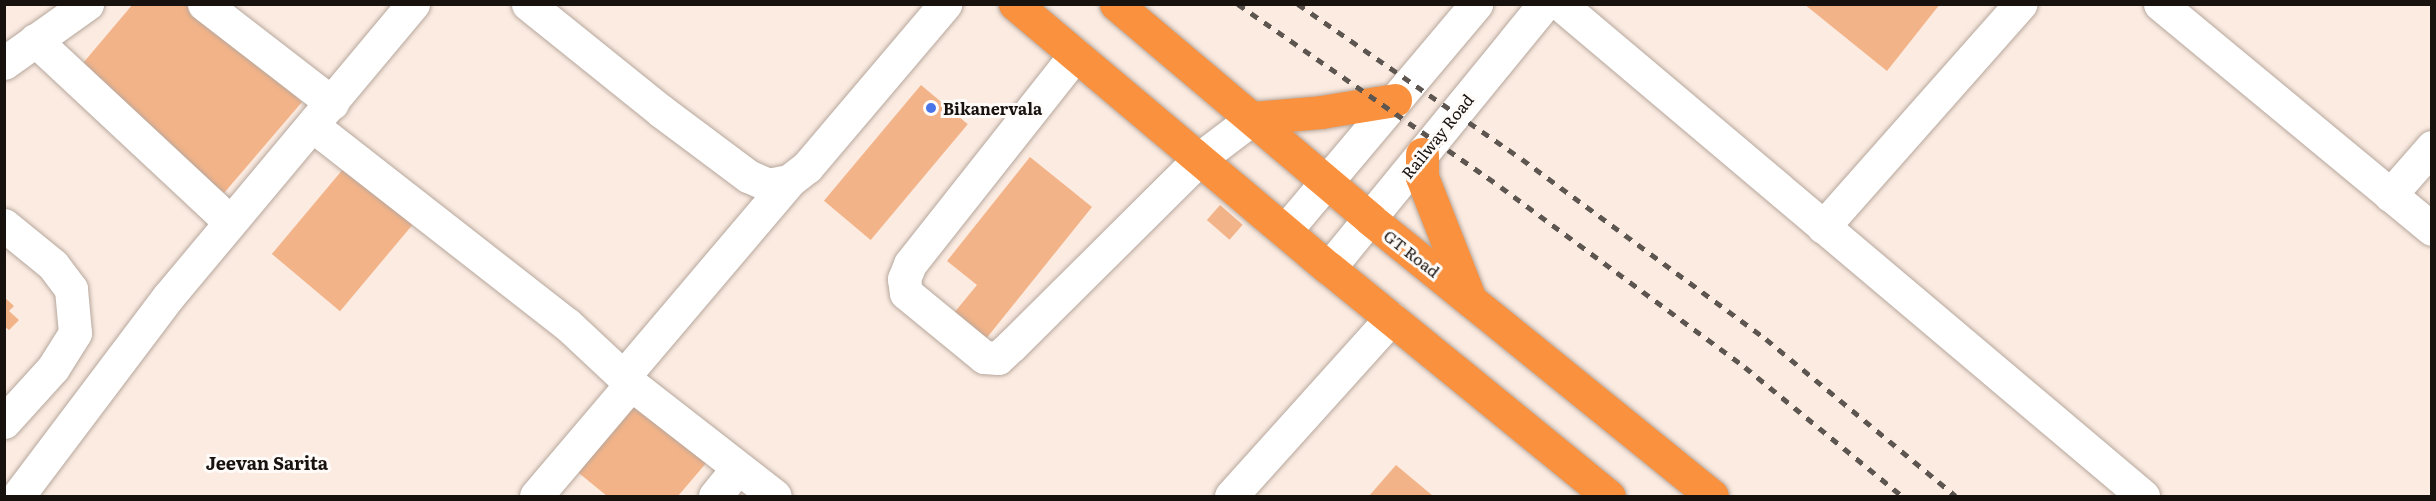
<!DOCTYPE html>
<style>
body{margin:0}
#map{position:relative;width:2436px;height:501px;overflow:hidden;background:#fbebe1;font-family:Literata,serif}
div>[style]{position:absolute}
.building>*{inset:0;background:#f3b388;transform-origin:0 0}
.roads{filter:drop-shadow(0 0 2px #b6a79d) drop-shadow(0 0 2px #b6a79d)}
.minor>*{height:33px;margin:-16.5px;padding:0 16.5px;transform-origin:16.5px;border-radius:16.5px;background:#fff}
.highway>*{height:33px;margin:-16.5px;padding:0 16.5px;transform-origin:16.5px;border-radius:16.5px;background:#f9913f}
.rail>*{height:4.5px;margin-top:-2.25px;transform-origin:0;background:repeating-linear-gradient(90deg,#5d554f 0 8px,transparent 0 16px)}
.dots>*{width:16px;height:16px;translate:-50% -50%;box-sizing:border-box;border:3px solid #fefbf9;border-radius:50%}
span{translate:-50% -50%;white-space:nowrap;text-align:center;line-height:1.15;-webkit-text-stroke:6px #fefbf9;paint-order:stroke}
.poi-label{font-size:16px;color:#17120e;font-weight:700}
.left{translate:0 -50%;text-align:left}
.street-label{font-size:16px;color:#17120e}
.neighbourhood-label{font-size:18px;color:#17120e;font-weight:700}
.frame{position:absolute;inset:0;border:6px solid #17120e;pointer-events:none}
</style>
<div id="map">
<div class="building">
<div style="clip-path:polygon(133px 4px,189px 4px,302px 102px,224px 193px,78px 69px)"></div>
<div style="clip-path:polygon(1804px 4px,1940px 4px,1887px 71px)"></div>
<div style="left:921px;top:85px;width:61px;height:151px;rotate:40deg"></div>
<div style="clip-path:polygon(1030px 157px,1092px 207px,981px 345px,949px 319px,977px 285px,947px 261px)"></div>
<div style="left:349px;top:162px;width:89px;height:120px;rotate:40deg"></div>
<div style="left:1220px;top:205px;width:30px;height:20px;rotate:41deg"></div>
<div style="clip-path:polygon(4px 297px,14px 306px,9px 311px,19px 320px,9px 330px,4px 326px)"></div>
<div style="clip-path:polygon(626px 395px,707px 462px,678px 496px,607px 496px,569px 465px)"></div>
<div style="clip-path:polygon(1396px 465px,1433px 496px,1369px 496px)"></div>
</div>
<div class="roads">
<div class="minor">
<div style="left:204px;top:4px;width:162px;rotate:37.7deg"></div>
<div style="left:528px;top:4px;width:171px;rotate:38.8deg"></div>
<div style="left:661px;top:111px;width:109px;rotate:36.8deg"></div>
<div style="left:748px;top:176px;width:22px;rotate:24deg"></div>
<div style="left:768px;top:185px;width:21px;rotate:-11deg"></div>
<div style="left:789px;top:181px;width:23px;rotate:-38deg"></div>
<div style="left:807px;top:167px;width:214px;rotate:-49.7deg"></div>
<div style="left:1560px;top:4px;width:763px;rotate:40.16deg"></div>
<div style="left:2160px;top:4px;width:353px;rotate:39.6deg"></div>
<div style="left:35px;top:40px;width:267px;rotate:43deg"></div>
<div style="left:1075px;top:55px;width:266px;rotate:128.3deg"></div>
<div style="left:910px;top:264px;width:16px;rotate:112deg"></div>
<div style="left:904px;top:279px;width:14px;rotate:82deg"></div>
<div style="left:906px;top:293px;width:101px;rotate:39.4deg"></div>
<div style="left:984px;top:357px;width:14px;rotate:4deg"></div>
<div style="left:998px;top:358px;width:18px;rotate:-43deg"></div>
<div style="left:1011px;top:346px;width:265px;rotate:-44.8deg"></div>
<div style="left:1199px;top:159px;width:68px;rotate:-37.2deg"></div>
<div style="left:4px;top:63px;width:102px;rotate:-35.4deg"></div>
<div style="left:313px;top:126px;width:323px;rotate:38deg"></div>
<div style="left:568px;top:325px;width:86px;rotate:43.1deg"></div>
<div style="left:631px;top:384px;width:182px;rotate:37.9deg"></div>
<div style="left:2390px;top:195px;width:64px;rotate:-48.8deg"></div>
<div style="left:4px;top:225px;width:63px;rotate:39.2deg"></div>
<div style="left:53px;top:265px;width:30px;rotate:53deg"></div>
<div style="left:71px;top:289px;width:44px;rotate:84.8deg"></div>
<div style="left:75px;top:333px;width:41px;rotate:122.2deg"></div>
<div style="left:53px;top:368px;width:73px;rotate:132.2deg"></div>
<div style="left:1823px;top:227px;width:298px;rotate:-48.5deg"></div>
<div style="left:1285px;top:231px;width:297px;rotate:-49.9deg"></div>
<div style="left:1329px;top:268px;width:340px;rotate:-50.8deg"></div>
<div style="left:623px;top:377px;width:257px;rotate:-49.7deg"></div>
<div style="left:18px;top:496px;width:249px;rotate:-53deg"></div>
<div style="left:168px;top:297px;width:382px;rotate:-50.1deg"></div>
<div style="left:536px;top:496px;width:147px;rotate:-49.7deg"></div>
<div style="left:715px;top:496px;width:36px;rotate:-51deg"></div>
<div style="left:1231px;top:496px;width:239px;rotate:-48deg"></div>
</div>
<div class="highway">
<div style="left:1015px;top:4px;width:410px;rotate:40.1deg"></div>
<div style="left:1329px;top:268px;width:361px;rotate:39.2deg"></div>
<div style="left:1116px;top:4px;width:333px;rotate:40.2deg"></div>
<div style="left:1370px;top:219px;width:440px;rotate:39deg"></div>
<div style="left:1253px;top:118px;width:68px;rotate:-5deg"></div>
<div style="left:1321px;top:112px;width:75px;rotate:-9.2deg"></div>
<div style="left:1422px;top:154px;width:23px;rotate:90deg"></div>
<div style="left:1422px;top:177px;width:129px;rotate:68.6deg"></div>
</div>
</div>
<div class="rail">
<div style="left:1238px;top:4px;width:320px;rotate:34.8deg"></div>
<div style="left:1501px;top:187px;width:303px;rotate:36.4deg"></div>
<div style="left:1745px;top:367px;width:203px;rotate:39.4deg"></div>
<div style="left:1298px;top:4px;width:272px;rotate:34.7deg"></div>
<div style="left:1522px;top:159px;width:303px;rotate:36.4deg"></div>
<div style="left:1766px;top:339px;width:246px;rotate:39.6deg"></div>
</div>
<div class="dots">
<div style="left:931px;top:108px;background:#4975e8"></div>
</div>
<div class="poi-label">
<span class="left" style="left:943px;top:108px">Bikanervala</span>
</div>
<div class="street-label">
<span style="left:1437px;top:136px;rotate:-51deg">Railway Road</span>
<span style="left:1412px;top:253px;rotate:38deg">GT Road</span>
</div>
<div class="neighbourhood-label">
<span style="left:267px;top:463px">Jeevan Sarita</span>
</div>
<div class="frame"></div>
</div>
